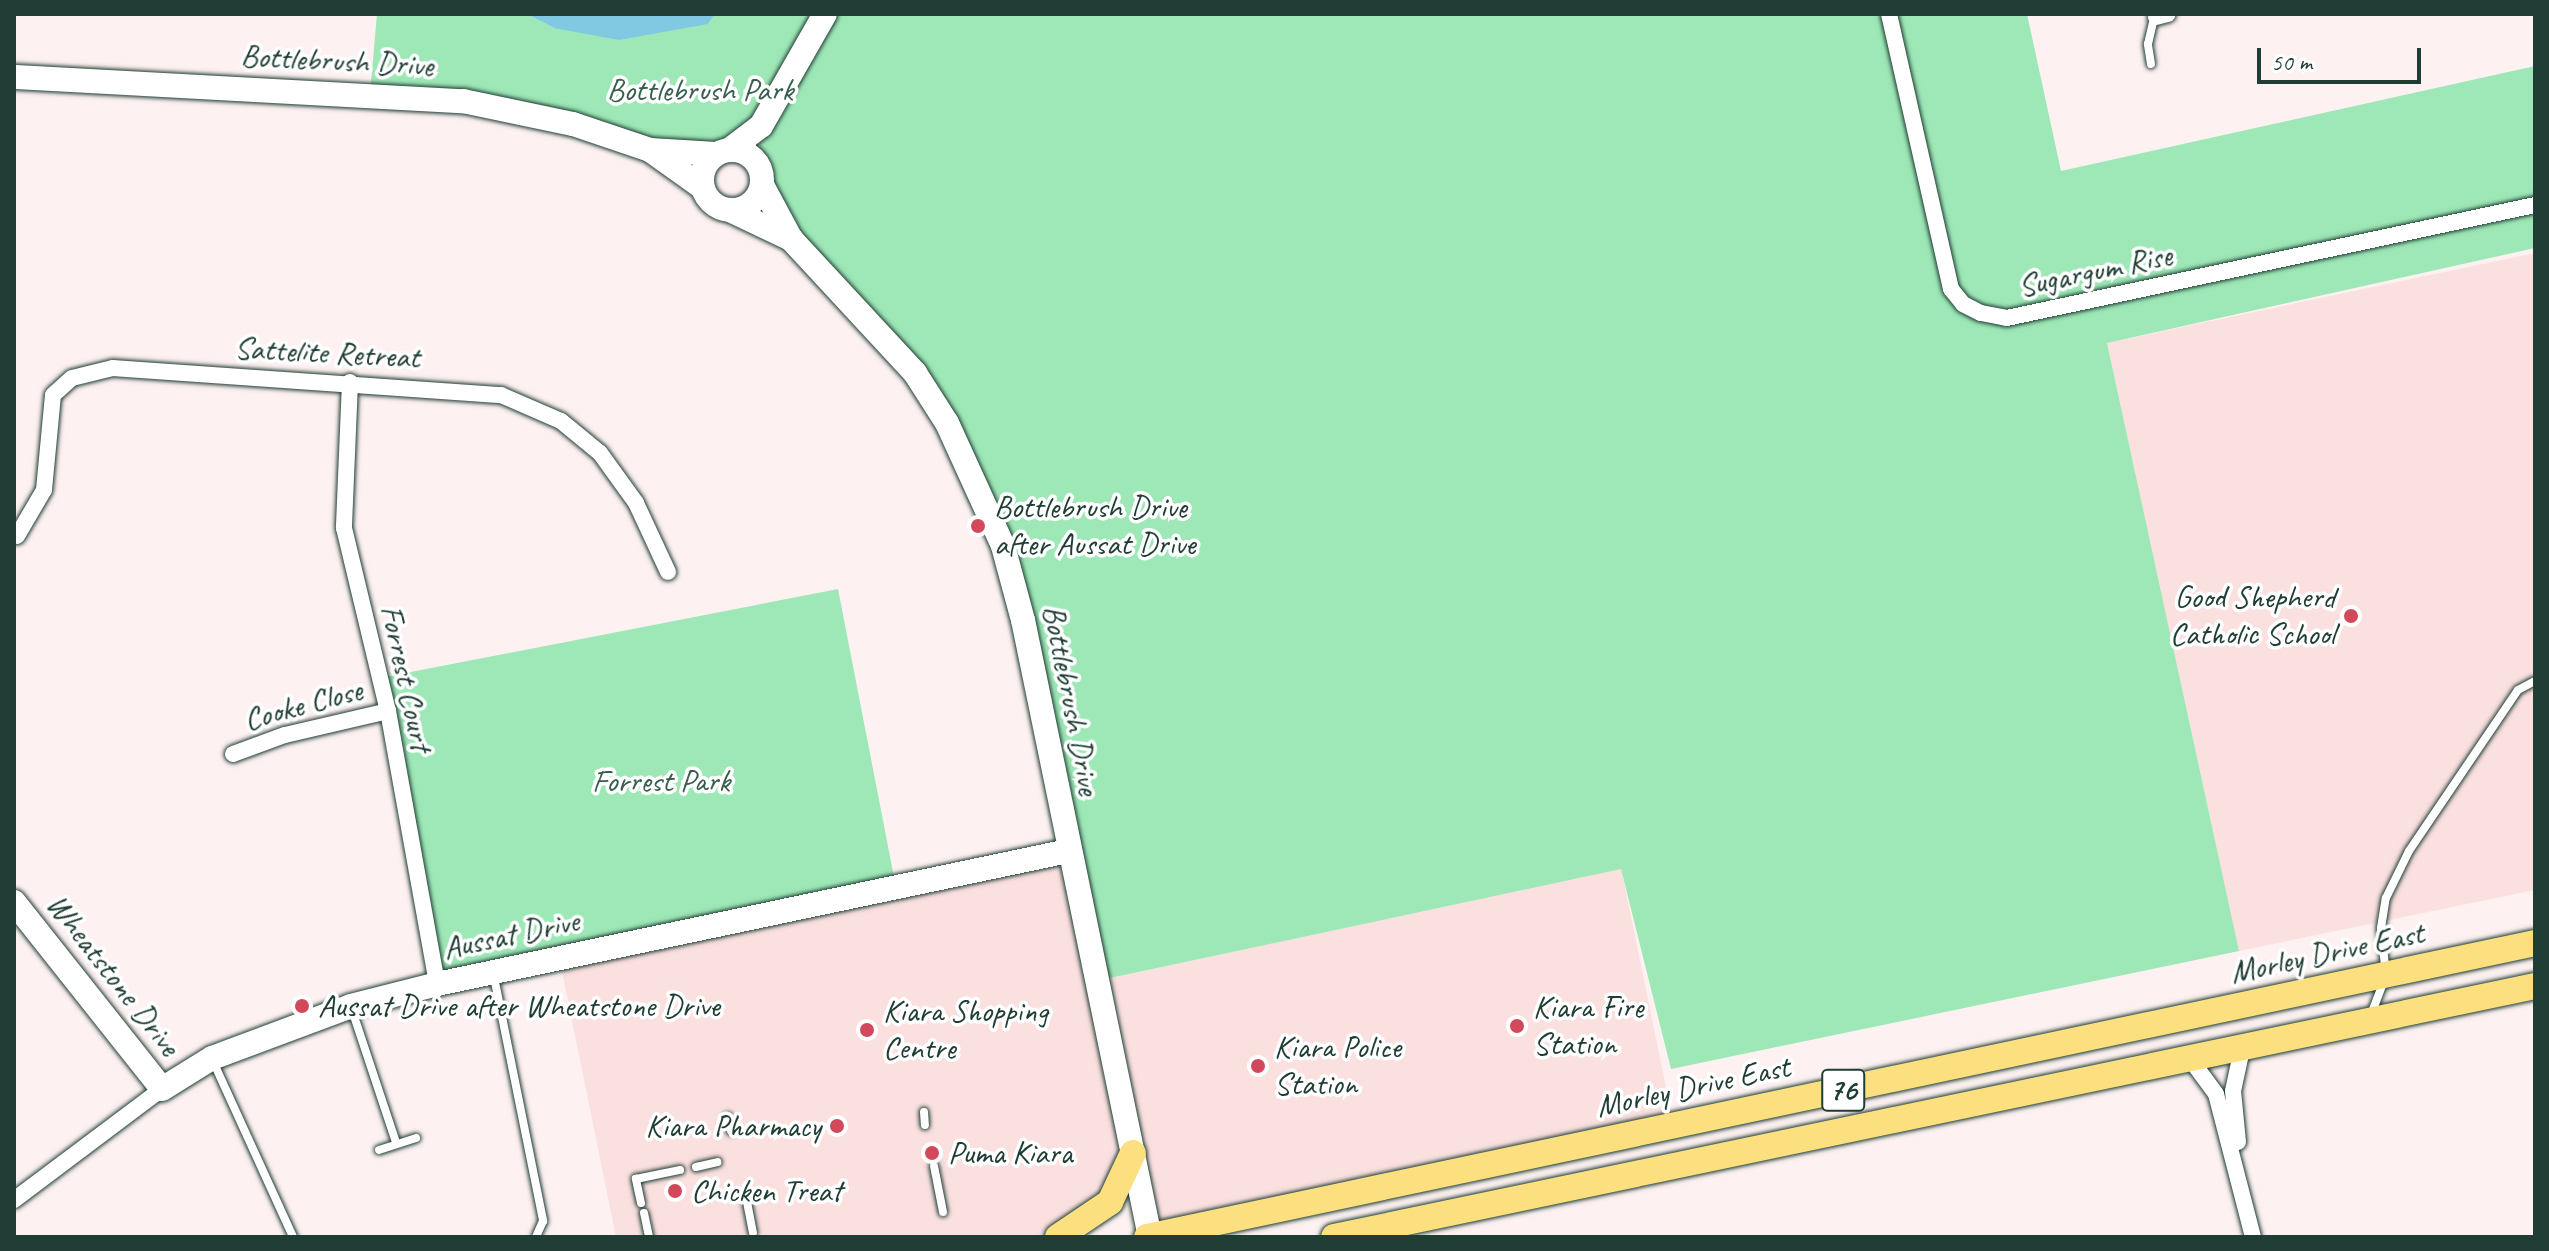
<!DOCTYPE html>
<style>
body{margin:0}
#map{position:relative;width:2549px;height:1251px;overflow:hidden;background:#fdf1f1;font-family:Caveat,sans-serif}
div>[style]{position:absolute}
.built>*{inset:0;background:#fbe0e0}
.green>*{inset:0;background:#9ee8b7;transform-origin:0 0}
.water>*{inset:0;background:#81c9e2}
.roads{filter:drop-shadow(0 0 2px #1f3d34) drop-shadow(0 0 2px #1f3d34)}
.lane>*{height:8px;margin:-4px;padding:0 4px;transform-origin:4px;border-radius:4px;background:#fff}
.street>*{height:16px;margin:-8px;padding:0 8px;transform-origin:8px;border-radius:8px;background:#fff}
.secondary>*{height:24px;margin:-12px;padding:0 12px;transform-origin:12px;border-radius:12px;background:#fff}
.secondary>.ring{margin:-12px;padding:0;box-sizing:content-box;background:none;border:24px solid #fff;border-radius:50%}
.primary>*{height:26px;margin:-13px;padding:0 13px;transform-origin:13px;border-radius:13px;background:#fce080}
.dots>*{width:22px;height:22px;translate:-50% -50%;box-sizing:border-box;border:4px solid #fff;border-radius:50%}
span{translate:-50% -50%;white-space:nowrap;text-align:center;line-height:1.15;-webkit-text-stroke:7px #fff;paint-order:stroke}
.shield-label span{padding:2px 6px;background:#fff;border:2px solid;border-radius:6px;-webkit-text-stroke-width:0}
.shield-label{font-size:30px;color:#1f3d34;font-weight:700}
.street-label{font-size:32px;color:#1f3d34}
.park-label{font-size:32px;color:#385f4e}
.poi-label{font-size:32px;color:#1f3d34}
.left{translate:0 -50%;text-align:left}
.right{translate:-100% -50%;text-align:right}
.frame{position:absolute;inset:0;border:16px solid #1f3d34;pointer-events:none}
.scale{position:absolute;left:2257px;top:48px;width:164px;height:36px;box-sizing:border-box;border:4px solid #1f3d34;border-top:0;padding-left:10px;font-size:24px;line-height:28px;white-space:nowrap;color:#1f3d34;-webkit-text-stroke:6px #fff;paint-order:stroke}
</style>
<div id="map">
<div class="built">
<div style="clip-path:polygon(2535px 253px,2535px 890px,2239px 951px,2107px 343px)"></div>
<div style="clip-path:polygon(1068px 851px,1097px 981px,1621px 868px,1674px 1126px,1151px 1236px,1134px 1155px,1117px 1191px,1058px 1237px,616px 1237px,559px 957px)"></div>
</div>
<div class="green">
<div style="clip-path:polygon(377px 14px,527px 14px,554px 28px,708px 24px,715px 14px,2027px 14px,2061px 171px,2535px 66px,2535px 248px,2107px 343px,2239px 951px,1671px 1069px,1621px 869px,1096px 981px,1023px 620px,947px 423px,791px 239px,758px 165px,761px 127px,717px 157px,370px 94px)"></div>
<div style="left:838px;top:589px;width:303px;height:467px;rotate:79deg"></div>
</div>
<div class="water">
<div style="clip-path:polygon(527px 14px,715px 14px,708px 24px,619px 40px,554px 28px)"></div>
</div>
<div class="roads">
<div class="lane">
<div style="left:2151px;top:64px;width:20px;rotate:-99deg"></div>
<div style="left:2148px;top:44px;width:31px;rotate:-77deg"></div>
<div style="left:494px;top:977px;width:249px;rotate:78.6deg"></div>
<div style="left:543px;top:1221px;width:17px;rotate:114deg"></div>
<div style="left:351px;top:1007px;width:142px;rotate:71.6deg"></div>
<div style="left:2372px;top:1012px;width:40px;rotate:-69deg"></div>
<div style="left:2386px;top:975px;width:47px;rotate:-96.1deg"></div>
<div style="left:2381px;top:928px;width:30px;rotate:-81deg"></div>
<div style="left:2386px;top:898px;width:52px;rotate:-63.9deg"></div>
<div style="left:2409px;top:851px;width:194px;rotate:-55.9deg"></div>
<div style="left:2518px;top:690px;width:19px;rotate:-28deg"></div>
<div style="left:212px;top:1059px;width:196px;rotate:65.5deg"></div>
<div style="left:924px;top:1112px;width:13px;rotate:86deg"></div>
<div style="left:728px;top:1117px;width:14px;rotate:78deg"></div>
<div style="left:379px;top:1150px;width:39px;rotate:-18deg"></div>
<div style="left:934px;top:1166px;width:47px;rotate:78.9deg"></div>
<div style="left:696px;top:1167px;width:22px;rotate:-13deg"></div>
<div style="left:747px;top:1202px;width:31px;rotate:79deg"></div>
<div style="left:641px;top:1203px;width:25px;rotate:-102deg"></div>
<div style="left:636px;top:1179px;width:45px;rotate:-11.6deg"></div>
<div style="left:644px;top:1213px;width:25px;rotate:78deg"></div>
</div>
<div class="street">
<div style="left:1889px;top:14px;width:282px;rotate:77.3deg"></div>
<div style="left:1951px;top:289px;width:19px;rotate:51deg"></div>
<div style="left:1963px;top:304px;width:20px;rotate:27deg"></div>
<div style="left:1981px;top:313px;width:26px;rotate:11deg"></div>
<div style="left:2007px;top:318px;width:540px;rotate:-12.08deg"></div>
<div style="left:2156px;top:17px;width:12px;rotate:-14deg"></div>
<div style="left:350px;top:382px;width:146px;rotate:92.4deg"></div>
<div style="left:344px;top:528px;width:188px;rotate:76.5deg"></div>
<div style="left:388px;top:711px;width:277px;rotate:79.8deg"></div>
<div style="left:17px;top:536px;width:53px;rotate:-59.6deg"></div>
<div style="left:44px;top:490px;width:95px;rotate:-84.6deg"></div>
<div style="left:53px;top:395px;width:25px;rotate:-42deg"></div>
<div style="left:72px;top:378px;width:42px;rotate:-13.7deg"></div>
<div style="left:113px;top:368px;width:389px;rotate:4deg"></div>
<div style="left:501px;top:395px;width:65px;rotate:23.4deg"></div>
<div style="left:561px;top:421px;width:50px;rotate:39.4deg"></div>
<div style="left:600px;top:453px;width:62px;rotate:54.2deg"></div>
<div style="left:636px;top:503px;width:76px;rotate:65.1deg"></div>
<div style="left:233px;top:754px;width:55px;rotate:-20.1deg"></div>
<div style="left:285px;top:735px;width:106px;rotate:-13.1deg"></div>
<div style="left:2191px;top:1060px;width:42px;rotate:53.7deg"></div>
<div style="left:2216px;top:1094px;width:148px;rotate:75.5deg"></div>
<div style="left:2238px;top:1142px;width:51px;rotate:-95.6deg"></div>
<div style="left:2233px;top:1091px;width:43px;rotate:-77.9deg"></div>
<div style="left:14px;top:1200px;width:185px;rotate:-36.9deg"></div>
</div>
<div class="secondary">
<div style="left:14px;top:77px;width:450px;rotate:3.1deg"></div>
<div style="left:463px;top:101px;width:112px;rotate:11.8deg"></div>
<div style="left:573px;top:124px;width:81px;rotate:18.7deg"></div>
<div style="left:650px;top:150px;width:66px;rotate:3.5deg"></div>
<div class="ring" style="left:702px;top:150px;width:36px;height:36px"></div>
<div style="left:650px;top:150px;width:65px;rotate:35.6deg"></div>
<div style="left:729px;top:150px;width:40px;rotate:-37deg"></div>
<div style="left:761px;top:126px;width:129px;rotate:-60.3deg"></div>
<div style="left:762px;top:185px;width:61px;rotate:61.8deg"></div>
<div style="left:791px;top:239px;width:183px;rotate:47.2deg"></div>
<div style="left:915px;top:373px;width:59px;rotate:57.4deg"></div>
<div style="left:947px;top:423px;width:135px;rotate:65.5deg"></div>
<div style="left:1003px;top:546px;width:77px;rotate:74.9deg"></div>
<div style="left:1023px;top:620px;width:630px;rotate:78.37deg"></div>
<div style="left:730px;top:210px;width:68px;rotate:25.4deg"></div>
<div style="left:14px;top:902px;width:238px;rotate:51.6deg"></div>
<div style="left:162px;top:1089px;width:59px;rotate:-31.8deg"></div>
<div style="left:212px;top:1058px;width:148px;rotate:-20.5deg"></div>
<div style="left:351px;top:1006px;width:89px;rotate:-14.3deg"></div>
<div style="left:437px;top:984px;width:645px;rotate:-11.9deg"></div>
</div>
<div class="primary">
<div style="left:1058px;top:1237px;width:63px;rotate:-33.9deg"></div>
<div style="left:1110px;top:1202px;width:54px;rotate:-64.9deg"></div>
<div style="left:1147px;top:1237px;width:1419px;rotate:-11.96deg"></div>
<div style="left:1334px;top:1237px;width:1227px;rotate:-11.8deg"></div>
</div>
</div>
<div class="dots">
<div style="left:978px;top:526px;background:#d1495b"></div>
<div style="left:2351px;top:616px;background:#d1495b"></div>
<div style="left:302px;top:1006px;background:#d1495b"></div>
<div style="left:1517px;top:1026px;background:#d1495b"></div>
<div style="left:867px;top:1030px;background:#d1495b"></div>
<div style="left:1258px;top:1066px;background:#d1495b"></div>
<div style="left:837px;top:1126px;background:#d1495b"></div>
<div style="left:932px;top:1153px;background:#d1495b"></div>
<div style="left:675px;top:1191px;background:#d1495b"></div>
</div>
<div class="shield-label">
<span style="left:1843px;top:1090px">76</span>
</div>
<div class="street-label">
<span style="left:337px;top:61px;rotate:3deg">Bottlebrush Drive</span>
<span style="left:2095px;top:271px;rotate:-12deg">Sugargum Rise</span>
<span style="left:327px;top:353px;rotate:3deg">Sattelite Retreat</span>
<span style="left:406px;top:678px;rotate:78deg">Forrest Court</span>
<span style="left:1071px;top:700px;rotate:79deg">Bottlebrush Drive</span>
<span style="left:303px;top:705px;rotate:-15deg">Cooke Close</span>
<span style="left:511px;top:935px;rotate:-12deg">Aussat Drive</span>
<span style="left:2327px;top:953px;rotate:-12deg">Morley Drive East</span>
<span style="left:113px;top:975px;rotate:52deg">Wheatstone Drive</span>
<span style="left:1693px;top:1087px;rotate:-12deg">Morley Drive East</span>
</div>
<div class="park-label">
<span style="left:700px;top:90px">Bottlebrush Park</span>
<span style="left:661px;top:781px">Forrest Park</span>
</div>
<div class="poi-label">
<span class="left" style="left:994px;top:526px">Bottlebrush Drive<br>after Aussat Drive</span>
<span class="right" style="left:2335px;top:616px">Good Shepherd<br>Catholic School</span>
<span class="left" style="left:318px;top:1006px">Aussat Drive after Wheatstone Drive</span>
<span class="left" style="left:1533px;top:1026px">Kiara Fire<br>Station</span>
<span class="left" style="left:883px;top:1030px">Kiara Shopping<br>Centre</span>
<span class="left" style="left:1274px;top:1066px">Kiara Police<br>Station</span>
<span class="right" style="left:821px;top:1126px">Kiara Pharmacy</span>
<span class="left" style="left:948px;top:1153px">Puma Kiara</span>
<span class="left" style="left:691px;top:1191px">Chicken Treat</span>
</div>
<div class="frame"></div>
<div class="scale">50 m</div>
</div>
